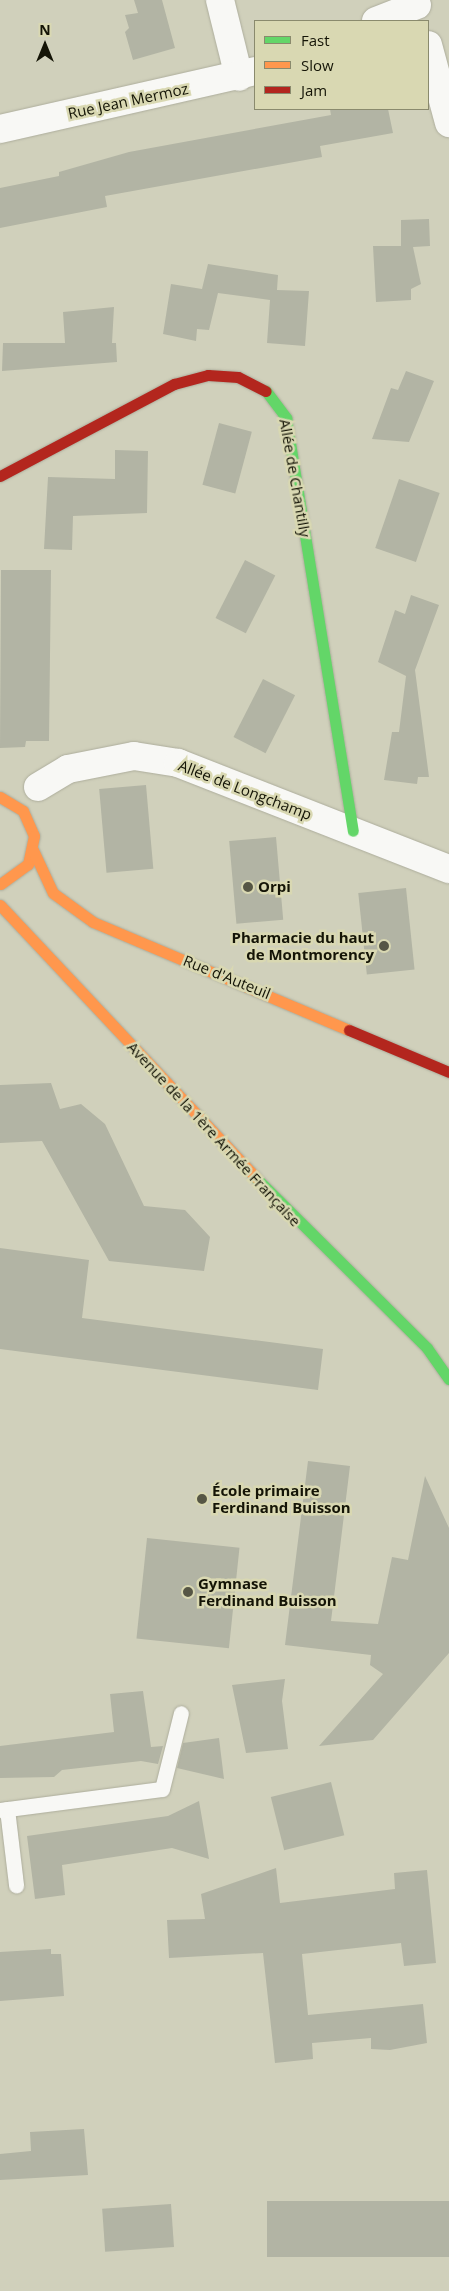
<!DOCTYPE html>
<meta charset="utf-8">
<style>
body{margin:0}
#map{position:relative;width:449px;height:2291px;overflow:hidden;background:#d0d0bb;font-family:"Open Sans",sans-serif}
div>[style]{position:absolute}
.building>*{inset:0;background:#b2b4a4;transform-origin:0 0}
.roads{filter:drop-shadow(0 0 1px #adad9c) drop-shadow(0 0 1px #adad9c)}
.lane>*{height:15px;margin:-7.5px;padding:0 7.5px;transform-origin:7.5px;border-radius:7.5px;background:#f8f8f5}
.street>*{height:28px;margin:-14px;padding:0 14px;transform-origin:14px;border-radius:14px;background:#f8f8f5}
.fast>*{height:11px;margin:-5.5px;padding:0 5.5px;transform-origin:5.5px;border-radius:5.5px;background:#63d668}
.slow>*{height:11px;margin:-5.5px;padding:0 5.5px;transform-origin:5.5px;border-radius:5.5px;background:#ff974d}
.jam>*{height:11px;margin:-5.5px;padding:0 5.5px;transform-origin:5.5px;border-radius:5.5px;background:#b3261e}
.dots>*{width:14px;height:14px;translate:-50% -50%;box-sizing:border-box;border:2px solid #d9d8b2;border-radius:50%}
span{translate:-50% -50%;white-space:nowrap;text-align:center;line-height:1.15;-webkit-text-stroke:5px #d9d8b2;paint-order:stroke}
.street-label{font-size:15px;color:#141406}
.poi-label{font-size:15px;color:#141406;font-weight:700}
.left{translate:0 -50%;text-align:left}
.right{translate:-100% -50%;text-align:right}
.legend{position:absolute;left:254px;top:20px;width:175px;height:90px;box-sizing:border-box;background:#d9d8b2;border:1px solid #8a8a6d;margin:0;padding:6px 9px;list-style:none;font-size:15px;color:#141406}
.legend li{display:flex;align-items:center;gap:10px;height:25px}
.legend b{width:25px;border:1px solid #8a8a6d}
.north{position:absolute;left:20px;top:20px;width:50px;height:50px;-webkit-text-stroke:4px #d9d8b2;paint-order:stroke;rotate:0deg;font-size:14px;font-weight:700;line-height:20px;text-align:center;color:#141406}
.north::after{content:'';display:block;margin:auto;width:18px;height:22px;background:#141406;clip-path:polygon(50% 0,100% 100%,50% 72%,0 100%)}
</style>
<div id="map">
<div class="building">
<div style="clip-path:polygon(134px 0,162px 0,175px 48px,133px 60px,125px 32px,129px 28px,125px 15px,138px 13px)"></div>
<div style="clip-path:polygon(330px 109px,388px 109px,393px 133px,320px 146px,322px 157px,105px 196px,107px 207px,0 228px,0 188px,59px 176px,59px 172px,129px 152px,331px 115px)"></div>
<div style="clip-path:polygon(429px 219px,430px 246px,413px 247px,421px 284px,411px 289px,411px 300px,376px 302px,373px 246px,401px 246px,401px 220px)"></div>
<div style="clip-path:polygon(208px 264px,278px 275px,277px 290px,309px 291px,305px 346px,267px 343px,270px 300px,218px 293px,209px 330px,197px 329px,196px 341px,163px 334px,171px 284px,202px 289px)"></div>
<div style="clip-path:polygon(114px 307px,112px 343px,116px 343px,117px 362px,2px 371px,3px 343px,65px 343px,63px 312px)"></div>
<div style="clip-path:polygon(406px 371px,434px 381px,409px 442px,372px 439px,391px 388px,398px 390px)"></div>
<div style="left:219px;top:423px;width:34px;height:64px;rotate:15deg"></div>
<div style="clip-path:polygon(115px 450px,148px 451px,147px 513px,73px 516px,72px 550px,44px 549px,48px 477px,115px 479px)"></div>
<div style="left:399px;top:479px;width:43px;height:73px;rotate:19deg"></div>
<div style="left:245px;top:560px;width:34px;height:65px;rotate:27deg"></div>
<div style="clip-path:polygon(1px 570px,51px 570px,49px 741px,26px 741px,25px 747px,0 748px)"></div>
<div style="clip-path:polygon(411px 595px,439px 605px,415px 670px,429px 777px,418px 777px,417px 784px,384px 780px,392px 732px,399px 732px,406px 676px,378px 662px,395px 610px,405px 614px)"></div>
<div style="left:263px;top:679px;width:36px;height:65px;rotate:27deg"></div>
<div style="left:146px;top:785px;width:84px;height:47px;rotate:85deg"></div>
<div style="left:276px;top:837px;width:83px;height:47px;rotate:85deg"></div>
<div style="left:406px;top:888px;width:82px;height:48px;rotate:84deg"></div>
<div style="clip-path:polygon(51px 1083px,60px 1109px,81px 1104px,105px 1124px,144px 1206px,185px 1210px,210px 1237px,204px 1271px,109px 1261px,42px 1141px,0 1143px,0 1085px)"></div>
<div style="clip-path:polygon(0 1248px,89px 1260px,82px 1318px,323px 1349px,318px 1390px,0 1349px)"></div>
<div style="clip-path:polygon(308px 1461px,350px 1466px,331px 1621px,378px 1624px,392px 1557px,408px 1560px,425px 1476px,449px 1528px,449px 1653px,373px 1740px,319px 1746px,383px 1674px,370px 1665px,371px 1655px,285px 1645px)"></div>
<div style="left:147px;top:1538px;width:93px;height:101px;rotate:6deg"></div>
<div style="clip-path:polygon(285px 1679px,282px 1701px,288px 1749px,246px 1753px,232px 1685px)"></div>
<div style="clip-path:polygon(143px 1691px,151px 1747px,163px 1746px,158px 1764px,141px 1761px,62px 1770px,54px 1777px,0 1778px,0 1746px,114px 1732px,110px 1694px)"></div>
<div style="clip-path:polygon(219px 1738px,224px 1779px,177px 1768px,183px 1743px)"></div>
<div style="left:331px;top:1782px;width:55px;height:62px;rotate:76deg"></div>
<div style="clip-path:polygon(199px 1801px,209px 1859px,172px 1848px,62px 1865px,65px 1895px,35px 1899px,27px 1836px,168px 1816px)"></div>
<div style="clip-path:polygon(276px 1868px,280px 1903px,395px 1889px,394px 1873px,427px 1870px,436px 1963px,404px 1966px,401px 1943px,302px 1954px,308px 2015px,423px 2004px,427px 2043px,390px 2050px,371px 2049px,371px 2038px,312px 2043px,313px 2059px,275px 2063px,263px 1953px,169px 1958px,167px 1920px,205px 1919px,201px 1894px)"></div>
<div style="clip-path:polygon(51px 1949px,51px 1954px,61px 1954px,64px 1996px,0 2001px,0 1952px)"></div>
<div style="clip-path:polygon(84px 2129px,88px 2175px,0 2180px,0 2154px,31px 2151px,30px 2132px)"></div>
<div style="left:449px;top:2201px;width:56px;height:182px;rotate:90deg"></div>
<div style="left:171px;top:2204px;width:43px;height:69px;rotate:86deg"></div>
</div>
<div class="roads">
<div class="lane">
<div style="left:7px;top:1809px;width:77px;rotate:83.2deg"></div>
<div style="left:0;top:1810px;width:163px;rotate:-7.4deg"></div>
<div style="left:162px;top:1789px;width:78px;rotate:-76deg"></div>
</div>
<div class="street">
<div style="left:220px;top:0;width:79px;rotate:76.1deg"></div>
<div style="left:376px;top:21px;width:44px;rotate:-21.3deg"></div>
<div style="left:428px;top:45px;width:81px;rotate:74.9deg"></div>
<div style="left:0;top:129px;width:262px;rotate:-12.8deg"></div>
<div style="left:38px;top:787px;width:35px;rotate:-31deg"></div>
<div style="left:68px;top:769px;width:67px;rotate:-11.1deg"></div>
<div style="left:134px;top:756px;width:45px;rotate:9deg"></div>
<div style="left:178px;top:763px;width:291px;rotate:21.4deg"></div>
</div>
<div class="fast">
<div style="left:266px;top:391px;width:34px;rotate:53deg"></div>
<div style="left:286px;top:418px;width:418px;rotate:80.8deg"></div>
<div style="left:256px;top:1178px;width:241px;rotate:44.8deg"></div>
<div style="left:427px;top:1348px;width:38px;rotate:55deg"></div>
</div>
<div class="slow">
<div style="left:0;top:797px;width:27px;rotate:31deg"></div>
<div style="left:23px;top:811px;width:27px;rotate:66deg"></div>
<div style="left:34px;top:836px;width:29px;rotate:102deg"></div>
<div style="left:28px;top:864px;width:34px;rotate:144deg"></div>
<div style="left:33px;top:850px;width:47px;rotate:65.1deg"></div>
<div style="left:53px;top:893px;width:49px;rotate:35.9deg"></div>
<div style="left:93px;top:922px;width:278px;rotate:22.9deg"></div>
<div style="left:0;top:905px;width:374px;rotate:46.8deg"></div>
</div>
<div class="jam">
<div style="left:0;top:476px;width:197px;rotate:-27.9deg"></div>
<div style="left:174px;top:384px;width:35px;rotate:-15deg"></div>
<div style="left:208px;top:375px;width:30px;rotate:4deg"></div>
<div style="left:238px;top:377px;width:31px;rotate:27deg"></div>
<div style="left:349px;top:1030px;width:108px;rotate:22.8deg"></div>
</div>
</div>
<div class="dots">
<div style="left:248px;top:887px;background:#565645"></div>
<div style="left:384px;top:946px;background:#565645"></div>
<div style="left:202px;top:1499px;background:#565645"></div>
<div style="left:188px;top:1592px;background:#565645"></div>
</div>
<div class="street-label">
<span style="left:128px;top:101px;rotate:-12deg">Rue Jean Mermoz</span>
<span style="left:295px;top:478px;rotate:80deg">Allée de Chantilly</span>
<span style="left:245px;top:790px;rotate:21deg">Allée de Longchamp</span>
<span style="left:227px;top:977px;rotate:22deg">Rue d'Auteuil</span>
<span style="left:214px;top:1134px;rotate:47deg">Avenue de la 1ère Armée Française</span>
</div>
<div class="poi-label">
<span class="left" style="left:258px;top:887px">Orpi</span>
<span class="right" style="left:374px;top:946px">Pharmacie du haut<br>de Montmorency</span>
<span class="left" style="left:212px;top:1499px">École primaire<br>Ferdinand Buisson</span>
<span class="left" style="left:198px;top:1592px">Gymnase<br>Ferdinand Buisson</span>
</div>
<ul class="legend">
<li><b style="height:6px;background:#63d668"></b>Fast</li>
<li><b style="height:6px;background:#ff974d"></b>Slow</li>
<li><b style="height:6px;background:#b3261e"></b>Jam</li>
</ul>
<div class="north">N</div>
</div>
